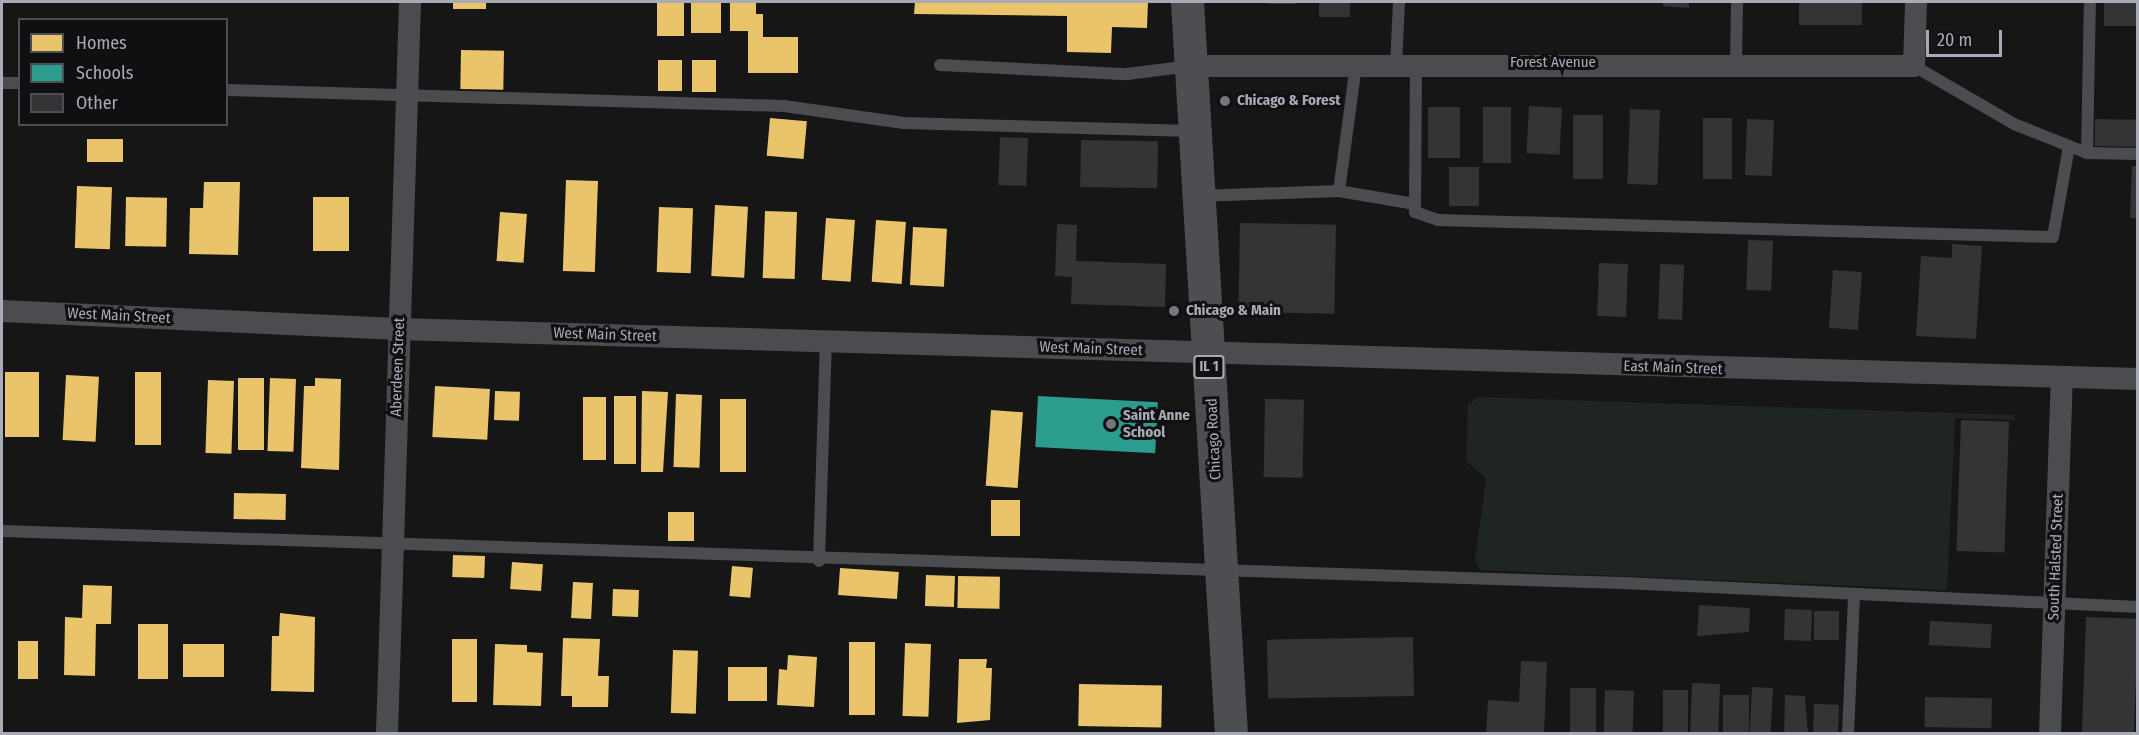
<!DOCTYPE html>
<style>
body{margin:0}
#map{position:relative;width:2139px;height:735px;overflow:hidden;background:#161616;font-family:"Fira Sans Condensed",sans-serif}
div>[style]{position:absolute}
.green>*{inset:0;background:#1f2520}
.homes>*{inset:0;background:#e9c46a;transform-origin:0 0}
.schools>*{inset:0;background:#2a9d8f;transform-origin:0 0}
.building>*{inset:0;background:#343436;transform-origin:0 0}
.lane>*{height:12px;margin:-6px;padding:0 6px;transform-origin:6px;border-radius:6px;background:#4b4c4f}
.street>*{height:22px;margin:-11px;padding:0 11px;transform-origin:11px;border-radius:11px;background:#4b4c4f}
.primary>*{height:33px;margin:-16.5px;padding:0 16.5px;transform-origin:16.5px;border-radius:16.5px;background:#4d4e51}
.dots>*{width:16px;height:16px;translate:-50% -50%;box-sizing:border-box;border:3px solid #101012;border-radius:50%}
span{translate:-50% -50%;white-space:nowrap;text-align:center;line-height:1.15;-webkit-text-stroke:6px #101012;paint-order:stroke}
.shield-label span{padding:2px 4px;background:#101012;border:2px solid;border-radius:4px;-webkit-text-stroke-width:0}
.shield-label{font-size:14px;color:#a8abb6;font-weight:700}
.street-label{font-size:15px;color:#a8abb6}
.poi-label{font-size:15px;color:#a8abb6;font-weight:700}
.left{translate:0 -50%;text-align:left}
.frame{position:absolute;inset:0;border:3px solid #a8abb6;pointer-events:none}
.legend{position:absolute;left:18px;top:18px;width:210px;height:108px;box-sizing:border-box;background:#101012;border:2px solid #4d4e54;margin:0;padding:8px 10px;list-style:none;font-size:18px;color:#a8abb6}
.legend li{display:flex;align-items:center;gap:12px;height:30px}
.legend b{width:30px;border:2px solid #4d4e54}
.scale{position:absolute;left:1926px;top:30px;width:76px;height:27px;box-sizing:border-box;border:3px solid #a8abb6;border-top:0;padding-left:8px;font-size:18px;line-height:21px;white-space:nowrap;color:#a8abb6;-webkit-text-stroke:4px #101012;paint-order:stroke}
</style>
<div id="map">
<div class="green">
<div style="clip-path:polygon(1478px 397px,2014px 415px,2014px 420px,1955px 418px,1947px 590px,1480px 570px,1475px 559px,1486px 479px,1466px 461px,1468px 405px)"></div>
</div>
<div class="homes">
<div style="left:453px;top:2px;width:33px;height:7px"></div>
<div style="left:657px;top:2px;width:27px;height:34px"></div>
<div style="left:691px;top:2px;width:30px;height:31px"></div>
<div style="clip-path:polygon(730px 2px,756px 2px,756px 14px,763px 14px,763px 37px,798px 37px,798px 73px,748px 73px,748px 31px,730px 31px)"></div>
<div style="clip-path:polygon(915px 2px,1148px 2px,1147px 28px,1112px 27px,1111px 53px,1067px 52px,1067px 16px,914px 14px)"></div>
<div style="left:461px;top:50px;width:43px;height:39px;rotate:1deg"></div>
<div style="left:658px;top:60px;width:24px;height:31px"></div>
<div style="left:692px;top:60px;width:24px;height:32px"></div>
<div style="left:770px;top:118px;width:37px;height:38px;rotate:5deg"></div>
<div style="left:87px;top:139px;width:36px;height:23px"></div>
<div style="left:566px;top:180px;width:32px;height:91px;rotate:2deg"></div>
<div style="clip-path:polygon(204px 182px,240px 182px,238px 255px,189px 254px,190px 208px,203px 208px)"></div>
<div style="left:77px;top:186px;width:35px;height:62px;rotate:2deg"></div>
<div style="left:126px;top:197px;width:41px;height:49px;rotate:1deg"></div>
<div style="left:313px;top:197px;width:36px;height:54px"></div>
<div style="left:715px;top:205px;width:33px;height:71px;rotate:3deg"></div>
<div style="left:659px;top:207px;width:34px;height:65px;rotate:2deg"></div>
<div style="left:765px;top:211px;width:32px;height:67px;rotate:2deg"></div>
<div style="left:500px;top:212px;width:27px;height:49px;rotate:4deg"></div>
<div style="left:826px;top:218px;width:29px;height:62px;rotate:4deg"></div>
<div style="left:876px;top:220px;width:30px;height:62px;rotate:4deg"></div>
<div style="left:913px;top:227px;width:34px;height:58px;rotate:3deg"></div>
<div style="left:5px;top:372px;width:34px;height:65px"></div>
<div style="left:135px;top:372px;width:26px;height:73px"></div>
<div style="left:66px;top:375px;width:33px;height:65px;rotate:3deg"></div>
<div style="left:238px;top:378px;width:26px;height:72px"></div>
<div style="left:270px;top:378px;width:26px;height:73px;rotate:2deg"></div>
<div style="clip-path:polygon(315px 378px,341px 379px,339px 470px,301px 468px,304px 386px,315px 386px)"></div>
<div style="left:208px;top:380px;width:26px;height:73px;rotate:2deg"></div>
<div style="left:435px;top:386px;width:55px;height:51px;rotate:3deg"></div>
<div style="left:495px;top:391px;width:25px;height:29px;rotate:2deg"></div>
<div style="clip-path:polygon(642px 391px,668px 392px,663px 472px,641px 472px)"></div>
<div style="left:676px;top:394px;width:26px;height:73px;rotate:2deg"></div>
<div style="left:614px;top:396px;width:22px;height:68px"></div>
<div style="left:583px;top:397px;width:23px;height:63px"></div>
<div style="left:720px;top:399px;width:26px;height:73px"></div>
<div style="left:991px;top:410px;width:32px;height:76px;rotate:4deg"></div>
<div style="left:234px;top:493px;width:52px;height:26px;rotate:1deg"></div>
<div style="left:991px;top:500px;width:29px;height:36px"></div>
<div style="left:668px;top:512px;width:26px;height:29px"></div>
<div style="left:453px;top:555px;width:32px;height:22px;rotate:2deg"></div>
<div style="left:512px;top:562px;width:31px;height:27px;rotate:4deg"></div>
<div style="left:732px;top:566px;width:21px;height:30px;rotate:5deg"></div>
<div style="left:840px;top:568px;width:59px;height:27px;rotate:4deg"></div>
<div style="left:926px;top:575px;width:29px;height:31px;rotate:2deg"></div>
<div style="left:958px;top:576px;width:42px;height:32px;rotate:1deg"></div>
<div style="left:573px;top:582px;width:20px;height:36px;rotate:3deg"></div>
<div style="clip-path:polygon(83px 585px,112px 586px,111px 624px,96px 624px,95px 676px,64px 675px,65px 617px,82px 618px)"></div>
<div style="left:613px;top:589px;width:26px;height:27px;rotate:2deg"></div>
<div style="clip-path:polygon(280px 613px,315px 617px,314px 692px,271px 691px,272px 636px,279px 636px)"></div>
<div style="left:138px;top:624px;width:30px;height:55px"></div>
<div style="clip-path:polygon(563px 638px,600px 639px,598px 676px,609px 676px,608px 707px,572px 707px,572px 696px,561px 696px)"></div>
<div style="left:452px;top:639px;width:25px;height:63px"></div>
<div style="left:18px;top:641px;width:20px;height:38px"></div>
<div style="left:849px;top:642px;width:26px;height:73px"></div>
<div style="left:905px;top:643px;width:26px;height:73px;rotate:2deg"></div>
<div style="left:183px;top:644px;width:41px;height:33px"></div>
<div style="clip-path:polygon(495px 644px,527px 645px,527px 652px,543px 653px,541px 706px,493px 705px)"></div>
<div style="left:673px;top:650px;width:25px;height:63px;rotate:2deg"></div>
<div style="clip-path:polygon(788px 655px,817px 657px,814px 707px,777px 705px,779px 669px,787px 670px)"></div>
<div style="clip-path:polygon(959px 659px,987px 659px,986px 668px,992px 668px,990px 720px,957px 723px)"></div>
<div style="left:728px;top:667px;width:39px;height:34px"></div>
<div style="left:1079px;top:684px;width:83px;height:42px;rotate:1deg"></div>
</div>
<div class="schools">
<div style="left:1038px;top:396px;width:120px;height:51px;rotate:3deg"></div>
</div>
<div class="building">
<div style="left:1268px;top:2px;width:29px;height:2px"></div>
<div style="left:1319px;top:2px;width:31px;height:15px"></div>
<div style="clip-path:polygon(1663px 2px,1689px 2px,1689px 8px,1663px 6px)"></div>
<div style="left:1799px;top:2px;width:63px;height:23px"></div>
<div style="left:2104px;top:2px;width:34px;height:24px"></div>
<div style="left:1529px;top:106px;width:33px;height:47px;rotate:3deg"></div>
<div style="left:1428px;top:107px;width:32px;height:51px"></div>
<div style="left:1483px;top:107px;width:28px;height:56px"></div>
<div style="left:1630px;top:109px;width:30px;height:75px;rotate:2deg"></div>
<div style="left:1573px;top:115px;width:30px;height:64px"></div>
<div style="left:1703px;top:118px;width:29px;height:61px"></div>
<div style="left:1747px;top:119px;width:27px;height:56px;rotate:2deg"></div>
<div style="left:2095px;top:119px;width:43px;height:27px;rotate:1deg"></div>
<div style="left:1000px;top:137px;width:28px;height:48px;rotate:2deg"></div>
<div style="left:1081px;top:140px;width:77px;height:47px;rotate:1deg"></div>
<div style="clip-path:polygon(2132px 166px,2138px 166px,2138px 218px,2130px 218px)"></div>
<div style="left:1449px;top:167px;width:30px;height:39px"></div>
<div style="left:1240px;top:223px;width:96px;height:89px;rotate:1deg"></div>
<div style="clip-path:polygon(1057px 224px,1077px 225px,1076px 261px,1166px 264px,1165px 307px,1071px 304px,1072px 277px,1055px 276px)"></div>
<div style="left:1748px;top:240px;width:25px;height:50px;rotate:2deg"></div>
<div style="clip-path:polygon(1952px 244px,1982px 246px,1976px 339px,1916px 336px,1921px 256px,1952px 258px)"></div>
<div style="left:1599px;top:263px;width:29px;height:53px;rotate:2deg"></div>
<div style="left:1660px;top:264px;width:24px;height:55px;rotate:2deg"></div>
<div style="left:1833px;top:270px;width:29px;height:58px;rotate:4deg"></div>
<div style="left:1265px;top:399px;width:39px;height:78px;rotate:1deg"></div>
<div style="left:1961px;top:420px;width:48px;height:131px;rotate:2deg"></div>
<div style="clip-path:polygon(1699px 605px,1750px 608px,1749px 632px,1697px 636px)"></div>
<div style="left:1785px;top:609px;width:27px;height:31px;rotate:2deg"></div>
<div style="left:1814px;top:611px;width:25px;height:29px"></div>
<div style="left:2086px;top:617px;width:52px;height:117px;rotate:2deg"></div>
<div style="left:1930px;top:621px;width:62px;height:24px;rotate:3deg"></div>
<div style="left:1413px;top:637px;width:59px;height:146px;rotate:89deg"></div>
<div style="clip-path:polygon(1521px 661px,1547px 662px,1544px 734px,1486px 734px,1488px 700px,1519px 702px)"></div>
<div style="left:1692px;top:683px;width:28px;height:51px;rotate:2deg"></div>
<div style="left:1752px;top:687px;width:21px;height:47px;rotate:3deg"></div>
<div style="left:1570px;top:688px;width:26px;height:46px"></div>
<div style="left:1605px;top:690px;width:29px;height:44px;rotate:2deg"></div>
<div style="left:1663px;top:690px;width:25px;height:44px"></div>
<div style="left:1723px;top:695px;width:26px;height:39px"></div>
<div style="clip-path:polygon(1785px 695px,1805px 696px,1808px 734px,1784px 734px)"></div>
<div style="left:1925px;top:697px;width:67px;height:30px;rotate:1deg"></div>
<div style="left:1814px;top:704px;width:25px;height:30px;rotate:2deg"></div>
</div>
<div class="lane">
<div style="left:1736px;top:62px;width:60px;rotate:-89deg"></div>
<div style="left:1396px;top:64px;width:62px;rotate:-87.2deg"></div>
<div style="left:1416px;top:64px;width:148px;rotate:90.4deg"></div>
<div style="left:1415px;top:212px;width:24px;rotate:19deg"></div>
<div style="left:1438px;top:220px;width:615px;rotate:1.58deg"></div>
<div style="left:2053px;top:237px;width:92px;rotate:-80deg"></div>
<div style="left:940px;top:65px;width:187px;rotate:2.8deg"></div>
<div style="left:1127px;top:74px;width:64px;rotate:-7.2deg"></div>
<div style="left:1914px;top:66px;width:116px;rotate:30.1deg"></div>
<div style="left:2014px;top:124px;width:79px;rotate:21.7deg"></div>
<div style="left:2087px;top:153px;width:51px;rotate:1.1deg"></div>
<div style="left:2px;top:83px;width:18px"></div>
<div style="left:226px;top:90px;width:558px;rotate:1.64deg"></div>
<div style="left:784px;top:106px;width:121px;rotate:8.1deg"></div>
<div style="left:904px;top:123px;width:289px;rotate:1.6deg"></div>
<div style="left:2087px;top:153px;width:151px;rotate:-88.9deg"></div>
<div style="left:1339px;top:191px;width:76px;rotate:9.8deg"></div>
<div style="left:1200px;top:196px;width:139px;rotate:-2.1deg"></div>
<div style="left:1339px;top:191px;width:127px;rotate:-82.3deg"></div>
<div style="left:2px;top:531px;width:1622px;rotate:1.84deg"></div>
<div style="left:1623px;top:583px;width:516px;rotate:2.67deg"></div>
<div style="left:819px;top:561px;width:220px;rotate:-88.2deg"></div>
<div style="left:1848px;top:734px;width:140px;rotate:-87.5deg"></div>
</div>
<div class="street">
<div style="left:1191px;top:66px;width:723px"></div>
<div style="left:1914px;top:66px;width:64px;rotate:-88.2deg"></div>
<div style="left:2px;top:311px;width:397px;rotate:2.6deg"></div>
<div style="left:399px;top:329px;width:1740px;rotate:1.65deg"></div>
<div style="left:387px;top:734px;width:732px;rotate:-88.2deg"></div>
<div style="left:2050px;top:734px;width:354px;rotate:-88.1deg"></div>
</div>
<div class="primary">
<div style="left:1187px;top:2px;width:733px;rotate:86.56deg"></div>
</div>
<div class="dots">
<div style="left:1225px;top:101px;background:#75777e"></div>
<div style="left:1174px;top:311px;background:#75777e"></div>
<div style="left:1111px;top:424px;background:#75777e"></div>
</div>
<div class="shield-label">
<span style="left:1209px;top:367px">IL 1</span>
</div>
<div class="street-label">
<span style="left:1553px;top:63px">Forest Avenue</span>
<span style="left:119px;top:316px;rotate:3deg">West Main Street</span>
<span style="left:605px;top:335px;rotate:2deg">West Main Street</span>
<span style="left:1091px;top:349px;rotate:2deg">West Main Street</span>
<span style="left:398px;top:367px;rotate:-88deg">Aberdeen Street</span>
<span style="left:1673px;top:368px;rotate:2deg">East Main Street</span>
<span style="left:1214px;top:439px;rotate:-93deg">Chicago Road</span>
<span style="left:2056px;top:557px;rotate:-88deg">South Halsted Street</span>
</div>
<div class="poi-label">
<span class="left" style="left:1237px;top:101px">Chicago &amp; Forest</span>
<span class="left" style="left:1186px;top:311px">Chicago &amp; Main</span>
<span class="left" style="left:1123px;top:424px">Saint Anne<br>School</span>
</div>
<div class="frame"></div>
<ul class="legend">
<li><b style="height:16px;background:#e9c46a"></b>Homes</li>
<li><b style="height:16px;background:#2a9d8f"></b>Schools</li>
<li><b style="height:16px;background:#343436"></b>Other</li>
</ul>
<div class="scale">20 m</div>
</div>
